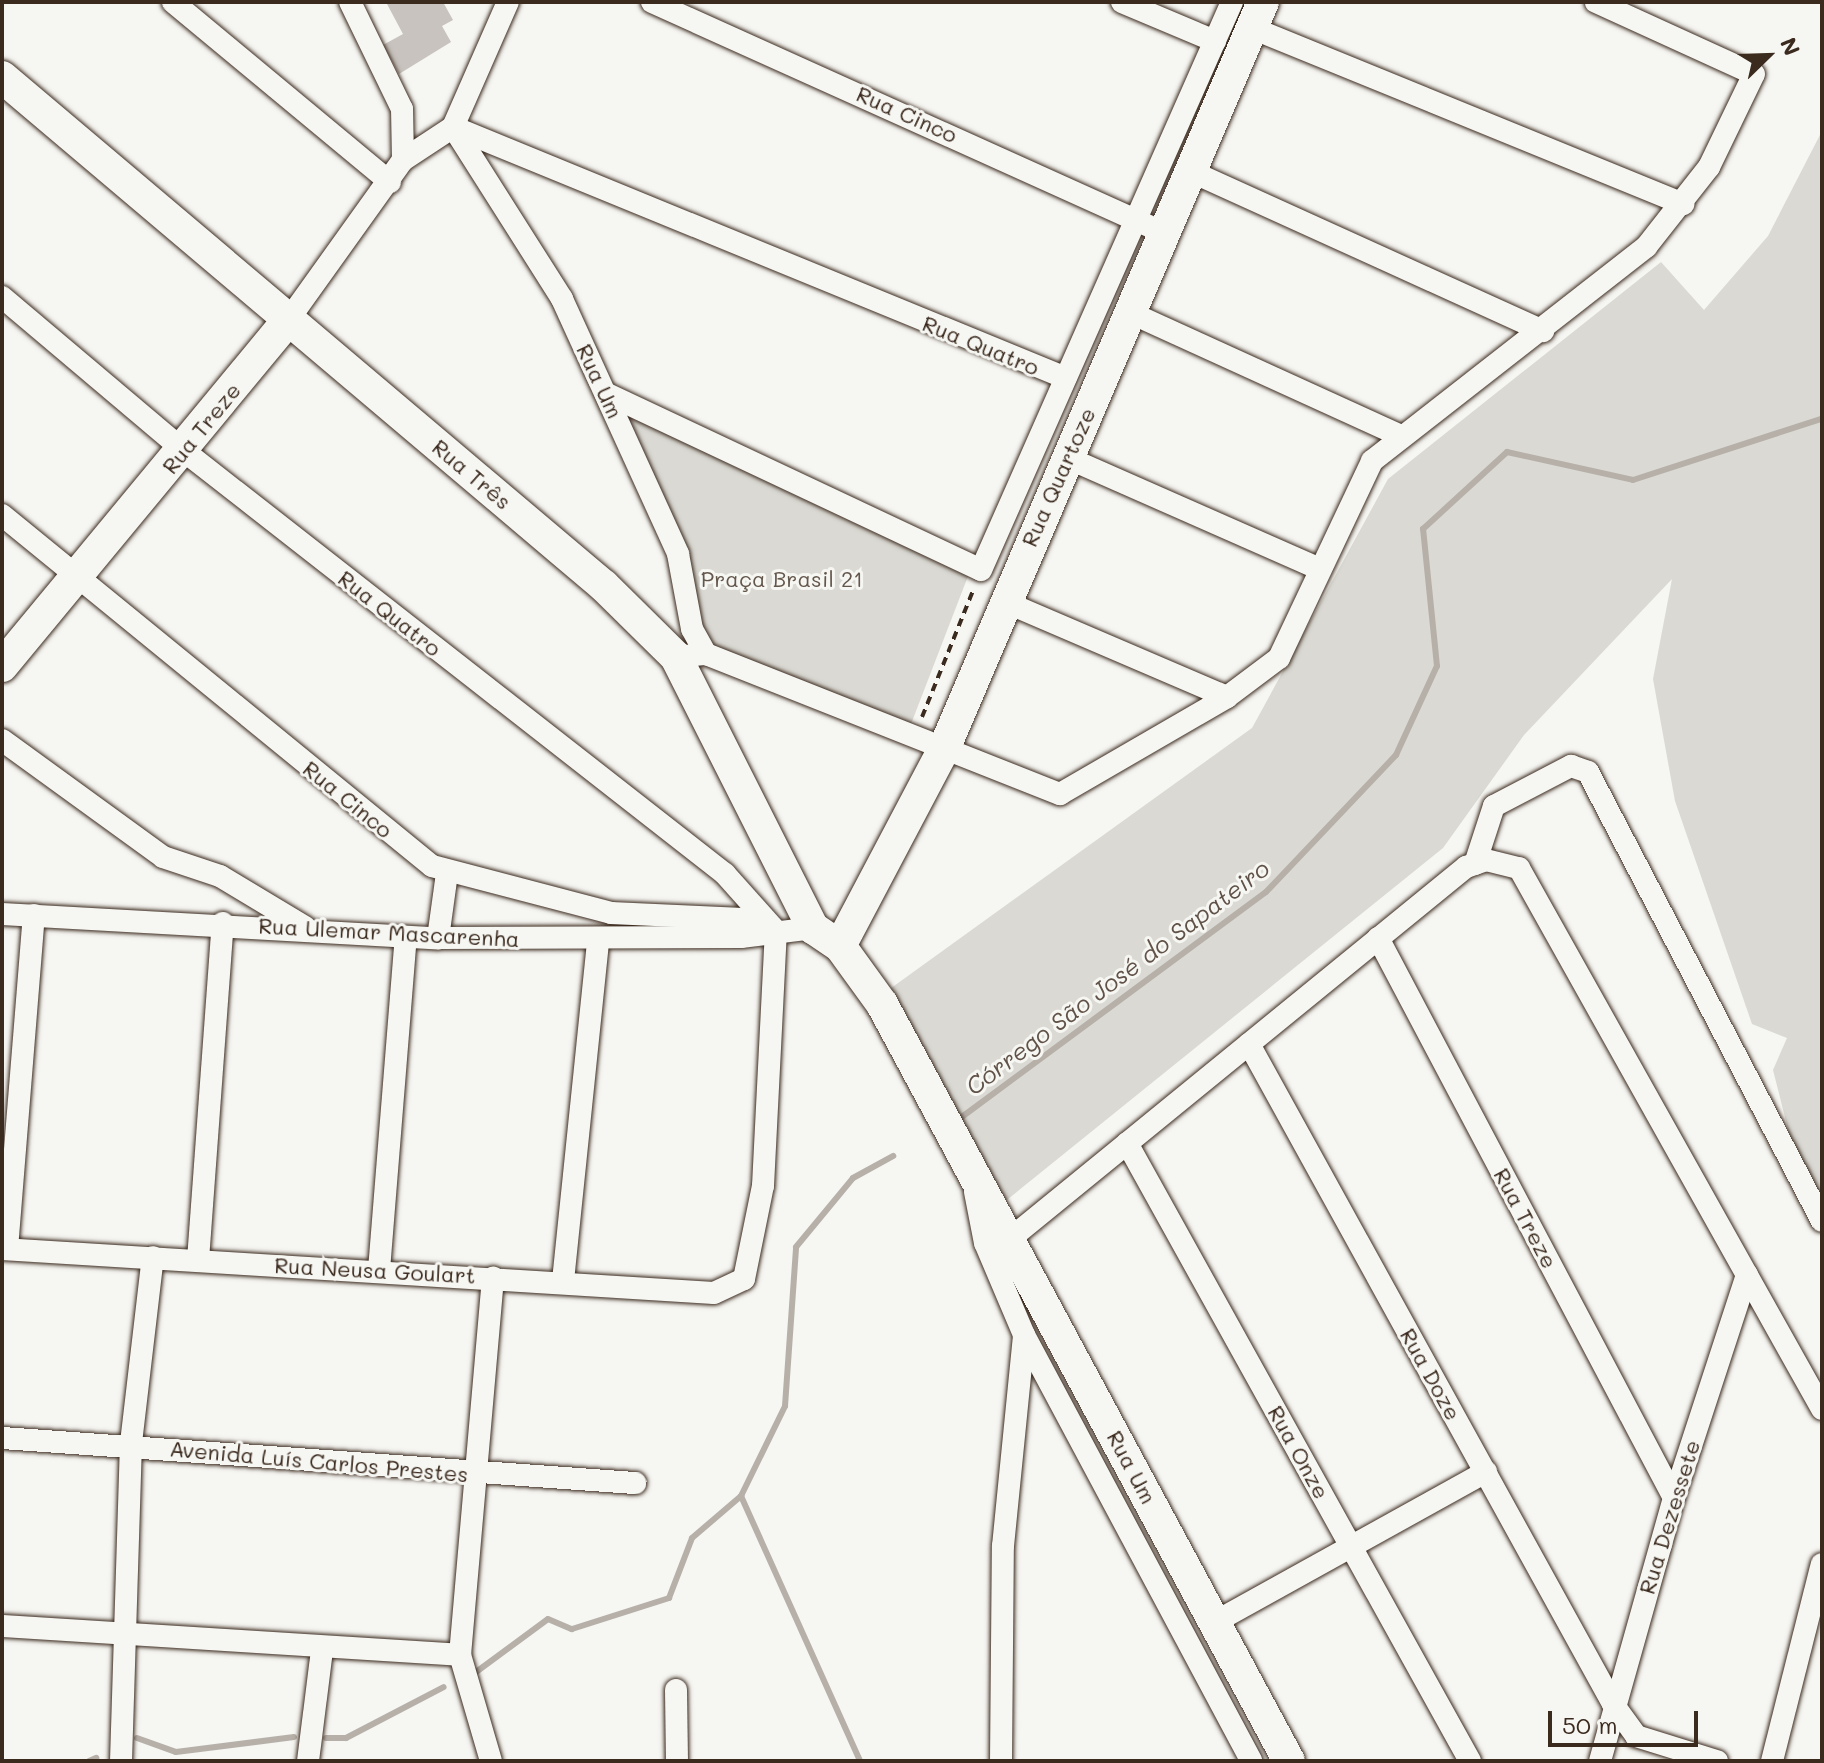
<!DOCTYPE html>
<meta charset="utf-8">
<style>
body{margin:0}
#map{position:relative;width:1824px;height:1763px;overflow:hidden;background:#f6f6f2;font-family:Mali,sans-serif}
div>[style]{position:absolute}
.green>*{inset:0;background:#dad9d3}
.stream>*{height:6px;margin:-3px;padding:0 3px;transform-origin:3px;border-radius:3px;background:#b6b0a9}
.building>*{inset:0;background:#c8c3be}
.path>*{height:4px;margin-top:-2px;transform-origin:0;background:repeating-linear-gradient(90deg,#3b2a1e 0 8px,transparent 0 14px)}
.roads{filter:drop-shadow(0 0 2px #3b2a1e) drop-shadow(0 0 2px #3b2a1e)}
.street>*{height:22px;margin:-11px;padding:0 11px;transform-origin:11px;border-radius:11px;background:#f6f6f2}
.secondary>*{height:32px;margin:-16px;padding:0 16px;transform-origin:16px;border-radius:16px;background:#f6f6f2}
span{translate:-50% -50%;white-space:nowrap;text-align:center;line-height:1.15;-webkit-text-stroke:6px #f6f6f2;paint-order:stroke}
.street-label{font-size:22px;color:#3b2a1e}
.park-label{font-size:22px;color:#63564b}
.water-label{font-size:24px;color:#605248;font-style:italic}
.frame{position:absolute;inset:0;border:4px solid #3b2a1e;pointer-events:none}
.north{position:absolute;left:1728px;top:16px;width:80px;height:80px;-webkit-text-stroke:6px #f6f6f2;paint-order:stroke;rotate:67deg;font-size:22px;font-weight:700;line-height:32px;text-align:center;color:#3b2a1e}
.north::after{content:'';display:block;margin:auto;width:28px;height:36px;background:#3b2a1e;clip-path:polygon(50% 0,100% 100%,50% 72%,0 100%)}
.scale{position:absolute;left:1548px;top:1711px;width:150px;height:36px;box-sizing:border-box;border:4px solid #3b2a1e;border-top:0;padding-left:10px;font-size:24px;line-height:28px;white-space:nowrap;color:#3b2a1e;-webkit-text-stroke:6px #f6f6f2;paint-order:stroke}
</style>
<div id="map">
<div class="green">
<div style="clip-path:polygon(1822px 131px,1822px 1208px,1805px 1196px,1773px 1070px,1787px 1038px,1752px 1024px,1675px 801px,1653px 679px,1672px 579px,1524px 735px,1443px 848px,1003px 1203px,887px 991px,1252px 728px,1388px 479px,1661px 262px,1704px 310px,1768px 236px)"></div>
<div style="clip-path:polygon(618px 411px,970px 571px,911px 724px,705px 642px)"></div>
</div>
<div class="stream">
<div style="left:955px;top:1122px;width:387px;rotate:-36.5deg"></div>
<div style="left:1266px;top:892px;width:189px;rotate:-46.5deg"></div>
<div style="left:1396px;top:755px;width:98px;rotate:-65.3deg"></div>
<div style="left:1437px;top:666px;width:138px;rotate:-95.8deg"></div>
<div style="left:1423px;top:529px;width:114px;rotate:-42.5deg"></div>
<div style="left:1507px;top:452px;width:129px;rotate:12.5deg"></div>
<div style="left:1633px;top:480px;width:198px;rotate:-18deg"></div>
<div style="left:741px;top:1496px;width:100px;rotate:-63.9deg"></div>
<div style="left:785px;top:1406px;width:159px;rotate:-86deg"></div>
<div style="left:796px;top:1247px;width:89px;rotate:-50.4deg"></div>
<div style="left:853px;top:1178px;width:46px;rotate:-28.8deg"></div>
<div style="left:741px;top:1496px;width:290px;rotate:65.8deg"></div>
<div style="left:472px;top:1675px;width:94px;rotate:-36.4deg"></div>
<div style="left:548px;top:1619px;width:26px;rotate:23deg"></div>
<div style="left:572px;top:1629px;width:102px;rotate:-17.7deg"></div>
<div style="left:669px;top:1598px;width:64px;rotate:-69deg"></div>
<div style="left:692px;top:1538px;width:65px;rotate:-40.6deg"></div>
<div style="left:137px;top:1738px;width:41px;rotate:19.7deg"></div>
<div style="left:176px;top:1752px;width:119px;rotate:-7.2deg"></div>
<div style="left:326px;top:1738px;width:20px"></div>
<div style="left:346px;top:1738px;width:110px;rotate:-27.5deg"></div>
<div style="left:89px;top:1761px;width:8px;rotate:-23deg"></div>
</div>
<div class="building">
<div style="clip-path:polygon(443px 2px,453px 20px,442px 26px,451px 42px,399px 74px,383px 45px,403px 34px,387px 4px)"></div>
</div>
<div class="path">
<div style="left:922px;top:717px;width:139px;rotate:-68deg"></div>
</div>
<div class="roads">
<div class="street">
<div style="left:173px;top:2px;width:282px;rotate:39.7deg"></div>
<div style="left:652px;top:2px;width:545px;rotate:24.26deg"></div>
<div style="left:1122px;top:2px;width:101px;rotate:22.8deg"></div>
<div style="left:1252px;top:28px;width:466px;rotate:22.2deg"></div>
<div style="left:453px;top:127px;width:662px;rotate:22.27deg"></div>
<div style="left:453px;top:127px;width:204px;rotate:57.6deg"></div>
<div style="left:562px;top:299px;width:280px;rotate:65.5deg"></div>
<div style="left:678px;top:554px;width:76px;rotate:79.4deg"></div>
<div style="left:692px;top:629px;width:29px;rotate:61deg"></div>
<div style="left:403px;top:160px;width:60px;rotate:-33.4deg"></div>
<div style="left:453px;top:127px;width:137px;rotate:-66.3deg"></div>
<div style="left:1188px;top:170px;width:390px;rotate:24.4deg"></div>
<div style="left:2px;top:297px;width:238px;rotate:40.2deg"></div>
<div style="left:184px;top:451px;width:687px;rotate:38.02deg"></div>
<div style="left:725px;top:874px;width:76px;rotate:48.2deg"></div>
<div style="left:1129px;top:312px;width:297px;rotate:24.5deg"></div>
<div style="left:289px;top:319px;width:196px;rotate:-54.4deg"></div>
<div style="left:403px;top:160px;width:51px;rotate:-91.1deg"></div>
<div style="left:402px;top:109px;width:119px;rotate:-115.9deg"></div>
<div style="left:607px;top:394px;width:413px;rotate:25.2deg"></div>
<div style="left:981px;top:570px;width:621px;rotate:-66.16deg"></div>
<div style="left:1068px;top:458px;width:275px;rotate:23.8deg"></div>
<div style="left:2px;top:515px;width:555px;rotate:39.22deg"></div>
<div style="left:432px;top:866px;width:185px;rotate:14.7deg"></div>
<div style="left:611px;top:913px;width:154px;rotate:2.6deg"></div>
<div style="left:1003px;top:601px;width:244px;rotate:23.2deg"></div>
<div style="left:676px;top:657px;width:30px;rotate:-6deg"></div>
<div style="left:706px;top:654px;width:381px;rotate:21.6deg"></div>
<div style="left:1060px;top:794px;width:193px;rotate:-30.1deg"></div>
<div style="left:1227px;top:697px;width:65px;rotate:-36.9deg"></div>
<div style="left:1279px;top:658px;width:218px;rotate:-64.7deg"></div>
<div style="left:1372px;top:461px;width:348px;rotate:-38deg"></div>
<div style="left:1646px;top:247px;width:102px;rotate:-51.8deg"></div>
<div style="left:1709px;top:167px;width:103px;rotate:-64.2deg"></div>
<div style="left:1754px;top:74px;width:174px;rotate:-155.5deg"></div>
<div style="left:2px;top:740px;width:199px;rotate:36deg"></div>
<div style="left:163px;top:857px;width:60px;rotate:18.4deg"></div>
<div style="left:220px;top:876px;width:99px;rotate:31deg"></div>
<div style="left:1475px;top:864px;width:61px;rotate:-71.9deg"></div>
<div style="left:1494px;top:806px;width:87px;rotate:-27.5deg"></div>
<div style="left:1571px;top:766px;width:18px;rotate:19deg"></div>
<div style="left:1588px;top:772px;width:506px;rotate:62.47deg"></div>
<div style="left:2px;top:914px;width:437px;rotate:3.2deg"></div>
<div style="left:438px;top:938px;width:303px;rotate:-0.2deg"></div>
<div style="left:741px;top:937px;width:73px;rotate:-7.1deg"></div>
<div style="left:438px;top:938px;width:66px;rotate:-82.1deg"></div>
<div style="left:1378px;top:938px;width:633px;rotate:62.14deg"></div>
<div style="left:1249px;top:1044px;width:754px;rotate:61.12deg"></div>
<div style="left:1613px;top:1704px;width:39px;rotate:54deg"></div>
<div style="left:1636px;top:1736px;width:85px;rotate:17.2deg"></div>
<div style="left:1127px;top:1143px;width:707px;rotate:60.97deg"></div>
<div style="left:975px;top:1192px;width:52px;rotate:78.9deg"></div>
<div style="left:985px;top:1243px;width:100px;rotate:67deg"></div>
<div style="left:1024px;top:1335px;width:483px;rotate:61.9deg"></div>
<div style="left:1011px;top:1238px;width:587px;rotate:-39.19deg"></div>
<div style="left:1466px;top:867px;width:21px;rotate:-19deg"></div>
<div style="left:1486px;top:860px;width:34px;rotate:14deg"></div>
<div style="left:1519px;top:868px;width:620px;rotate:60.75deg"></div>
<div style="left:2px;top:1249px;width:713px;rotate:3.54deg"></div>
<div style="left:714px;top:1293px;width:33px;rotate:-25deg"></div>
<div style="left:744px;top:1279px;width:95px;rotate:-78.5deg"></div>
<div style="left:763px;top:1186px;width:255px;rotate:-87.1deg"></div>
<div style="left:7px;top:1249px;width:335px;rotate:-85.4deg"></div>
<div style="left:198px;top:1260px;width:338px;rotate:-85.8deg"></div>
<div style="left:379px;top:1270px;width:333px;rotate:-85.4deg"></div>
<div style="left:563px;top:1281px;width:343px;rotate:-84.1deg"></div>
<div style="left:2px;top:1438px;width:635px;rotate:4.07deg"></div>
<div style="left:1215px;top:1622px;width:310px;rotate:-29deg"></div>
<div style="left:2px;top:1626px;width:459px;rotate:3.6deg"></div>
<div style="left:676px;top:1690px;width:71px;rotate:89.2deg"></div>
<div style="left:121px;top:1761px;width:318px;rotate:-88.2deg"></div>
<div style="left:131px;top:1443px;width:187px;rotate:-83.3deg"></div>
<div style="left:308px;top:1761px;width:112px;rotate:-82.8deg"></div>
<div style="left:491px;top:1761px;width:110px;rotate:-106.3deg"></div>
<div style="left:460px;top:1655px;width:379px;rotate:-85deg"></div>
<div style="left:1001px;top:1761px;width:215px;rotate:-89.5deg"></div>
<div style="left:1003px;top:1546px;width:212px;rotate:-84.3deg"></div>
<div style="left:1600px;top:1761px;width:273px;rotate:-74.3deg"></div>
<div style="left:1674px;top:1498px;width:235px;rotate:-71.9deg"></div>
<div style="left:1772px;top:1761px;width:203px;rotate:-75.8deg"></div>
</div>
<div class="secondary">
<div style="left:2px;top:77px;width:788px;rotate:40.22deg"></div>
<div style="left:604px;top:586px;width:101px;rotate:44.6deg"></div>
<div style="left:676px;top:657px;width:304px;rotate:63.2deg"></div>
<div style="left:813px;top:928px;width:32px;rotate:34deg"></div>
<div style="left:840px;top:946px;width:72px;rotate:54.1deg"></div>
<div style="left:882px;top:1004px;width:859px;rotate:61.74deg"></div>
<div style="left:2px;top:666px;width:450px;rotate:-50.4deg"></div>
<div style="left:840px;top:946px;width:223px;rotate:-62.2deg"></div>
<div style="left:944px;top:749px;width:812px;rotate:-66.88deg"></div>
</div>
</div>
<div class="street-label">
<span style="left:907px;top:114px;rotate:24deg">Rua Cinco</span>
<span style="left:981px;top:345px;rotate:22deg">Rua Quatro</span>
<span style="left:600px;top:381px;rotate:65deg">Rua Um</span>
<span style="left:201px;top:428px;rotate:-51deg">Rua Treze</span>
<span style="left:472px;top:474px;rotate:40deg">Rua Três</span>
<span style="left:1058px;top:477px;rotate:-66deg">Rua Quartoze</span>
<span style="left:390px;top:613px;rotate:38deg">Rua Quatro</span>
<span style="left:348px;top:799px;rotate:39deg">Rua Cinco</span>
<span style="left:389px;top:932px;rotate:3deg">Rua Ulemar Mascarenha</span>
<span style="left:1526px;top:1218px;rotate:62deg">Rua Treze</span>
<span style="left:375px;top:1270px;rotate:3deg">Rua Neusa Goulart</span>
<span style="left:1431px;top:1374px;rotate:61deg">Rua Doze</span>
<span style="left:1299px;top:1452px;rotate:61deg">Rua Onze</span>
<span style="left:319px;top:1461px;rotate:5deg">Avenida Luís Carlos Prestes</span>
<span style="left:1132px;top:1467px;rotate:62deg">Rua Um</span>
<span style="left:1669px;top:1517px;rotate:-73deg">Rua Dezessete</span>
</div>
<div class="park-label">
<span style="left:782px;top:579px">Praça Brasil 21</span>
</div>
<div class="water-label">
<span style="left:1117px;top:977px;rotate:-37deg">Córrego São José do Sapateiro</span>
</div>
<div class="frame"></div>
<div class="north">N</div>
<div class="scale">50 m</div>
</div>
